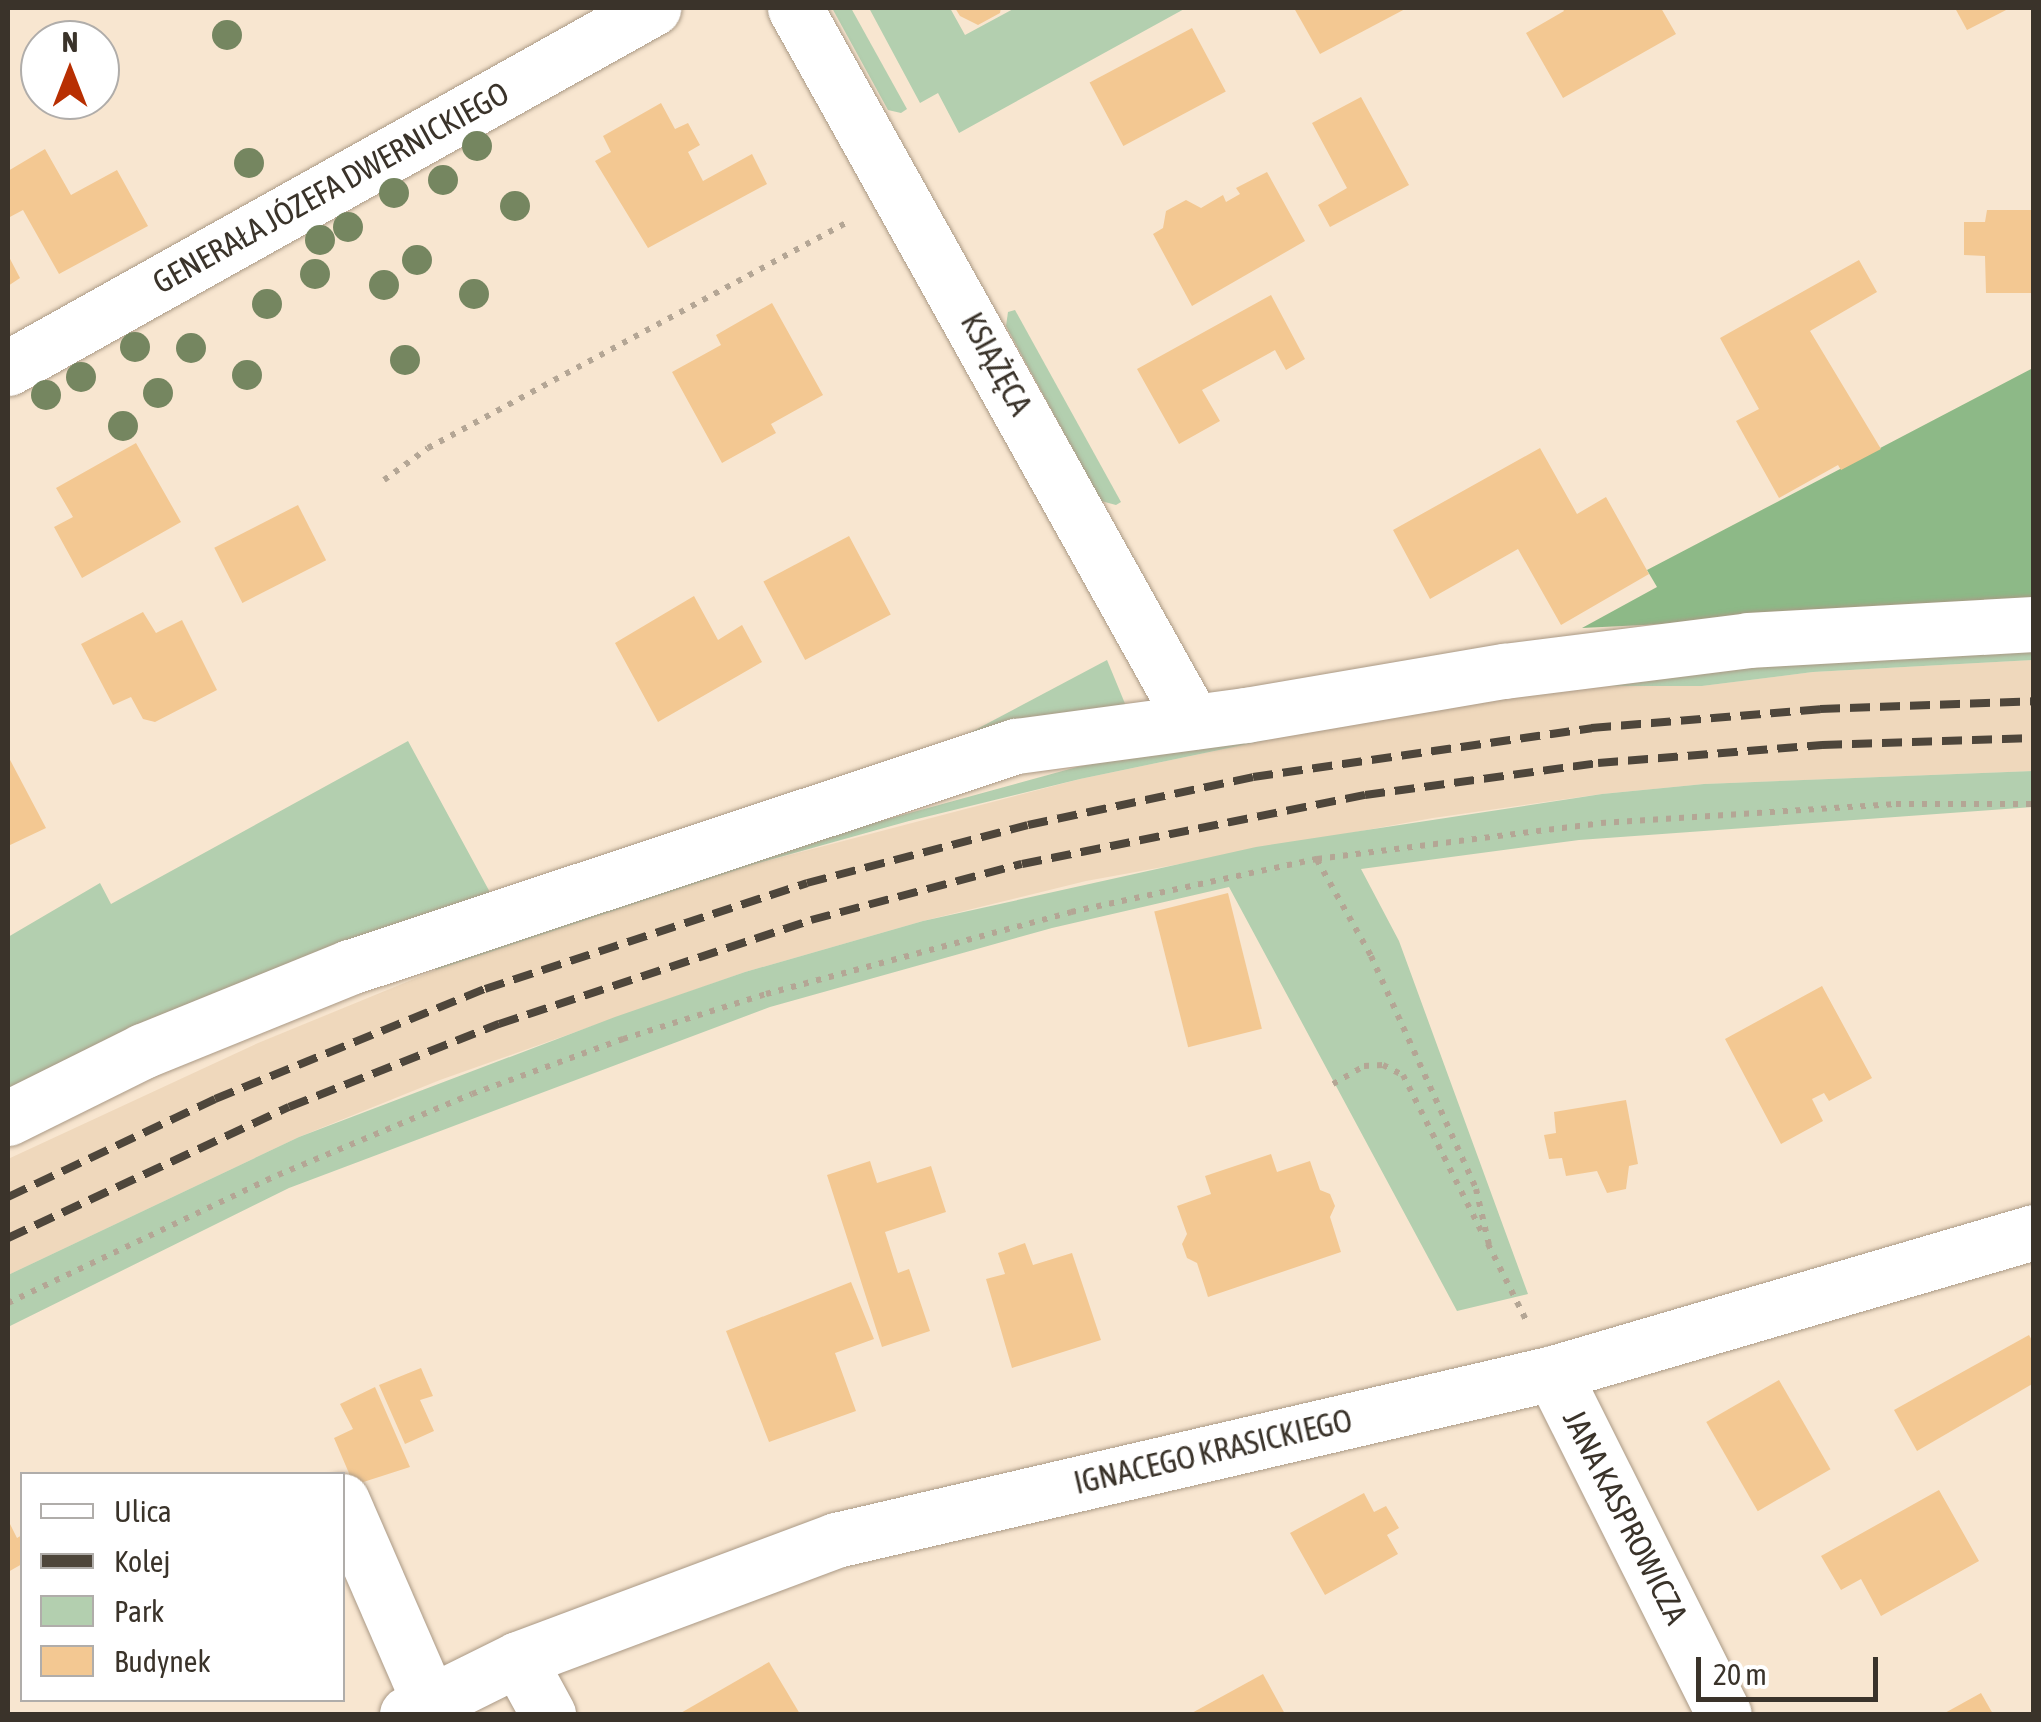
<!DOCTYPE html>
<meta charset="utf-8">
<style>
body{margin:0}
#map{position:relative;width:2041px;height:1722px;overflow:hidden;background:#f8e6d0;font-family:"Asap Condensed",sans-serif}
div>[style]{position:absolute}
.built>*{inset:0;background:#efd8bc}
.green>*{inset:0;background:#b3cfaf}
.forest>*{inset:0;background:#8db987}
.building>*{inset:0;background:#f3c892;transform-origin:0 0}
.path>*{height:6px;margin-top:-3px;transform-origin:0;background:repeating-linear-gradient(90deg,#b4a695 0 5px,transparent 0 13px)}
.roads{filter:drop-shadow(0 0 2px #aa9985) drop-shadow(0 0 2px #aa9985)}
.minor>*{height:55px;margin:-27.5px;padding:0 27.5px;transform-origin:27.5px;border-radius:27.5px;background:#fff}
.rail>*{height:8px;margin-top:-4px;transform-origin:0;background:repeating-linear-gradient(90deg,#4e463b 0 20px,transparent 0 30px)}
.trees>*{width:30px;height:30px;margin:-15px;border-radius:50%;background:#758660}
span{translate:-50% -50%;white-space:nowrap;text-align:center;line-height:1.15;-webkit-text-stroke:10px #fff;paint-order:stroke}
.street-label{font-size:32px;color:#3a332a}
.frame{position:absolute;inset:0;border:10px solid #3a332a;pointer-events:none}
.legend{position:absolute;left:20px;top:1472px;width:325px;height:230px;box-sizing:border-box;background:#fff;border:2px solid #b0adaa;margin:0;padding:12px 18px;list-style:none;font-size:30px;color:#3a332a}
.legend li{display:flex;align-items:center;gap:20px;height:50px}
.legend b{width:50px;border:2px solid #b0adaa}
.north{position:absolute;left:20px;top:20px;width:100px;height:100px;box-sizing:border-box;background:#fff;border:2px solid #b0adaa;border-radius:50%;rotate:0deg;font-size:28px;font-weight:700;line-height:40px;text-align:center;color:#3a332a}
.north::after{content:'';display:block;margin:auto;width:35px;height:45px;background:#b82f02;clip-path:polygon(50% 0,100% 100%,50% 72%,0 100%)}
.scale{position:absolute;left:1696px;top:1657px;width:182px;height:45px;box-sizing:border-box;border:5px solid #3a332a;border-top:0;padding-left:12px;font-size:30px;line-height:35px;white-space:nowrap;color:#3a332a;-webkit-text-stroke:8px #fff;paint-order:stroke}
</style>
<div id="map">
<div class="built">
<div style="clip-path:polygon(2033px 660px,2033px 771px,1704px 784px,1602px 794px,1433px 818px,1086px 881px,923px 921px,745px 972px,440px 1080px,299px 1137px,8px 1275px,8px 1159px,258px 1043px,436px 970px,755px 864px,1080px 779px,1430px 706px,1584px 686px,1702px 686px,1813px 672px)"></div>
</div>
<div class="green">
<div style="clip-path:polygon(832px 8px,851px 8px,907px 109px,901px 113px,888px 110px)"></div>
<div style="clip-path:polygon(869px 8px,950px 8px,965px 35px,1015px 8px,1186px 8px,959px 133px,938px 93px,920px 103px)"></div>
<div style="clip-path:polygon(1015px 310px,1121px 502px,1116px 505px,1101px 501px,1006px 326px,1008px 312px)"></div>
<div style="clip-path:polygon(2033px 649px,2033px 660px,1813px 672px,1702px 686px,1584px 686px,1430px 706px,1080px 779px,909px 821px,755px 864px,436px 970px,433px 965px,753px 856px,1077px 767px,1428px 698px,1587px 678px,1932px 651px)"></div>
<div style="clip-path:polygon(1107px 660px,1126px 706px,941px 748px)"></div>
<div style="clip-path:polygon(408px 741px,492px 896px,8px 1108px,8px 937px,100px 883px,111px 904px)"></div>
<div style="clip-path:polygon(2033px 771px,2033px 807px,1579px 840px,1361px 869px,1399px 941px,1528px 1294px,1457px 1311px,1229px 887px,1052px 928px,770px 1007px,289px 1188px,8px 1327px,8px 1275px,299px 1137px,615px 1017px,745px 972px,923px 921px,1256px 847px,1602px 794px,1704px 784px)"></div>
</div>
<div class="forest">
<div style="clip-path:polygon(2033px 368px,2033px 606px,1582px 628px,1657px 587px,1647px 570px)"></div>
</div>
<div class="building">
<div style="clip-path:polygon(955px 8px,1001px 8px,1000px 13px,978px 25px,960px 16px)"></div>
<div style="clip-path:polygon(1294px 8px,1407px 8px,1320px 54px)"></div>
<div style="clip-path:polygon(1562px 8px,1661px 8px,1676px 34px,1563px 98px,1526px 33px,1564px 11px)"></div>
<div style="clip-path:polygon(1955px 8px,2010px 8px,1967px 30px)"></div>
<div style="left:1192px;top:28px;width:72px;height:116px;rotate:62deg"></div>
<div style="clip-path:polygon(1361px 97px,1409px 185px,1330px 227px,1318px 205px,1347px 188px,1312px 123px)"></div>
<div style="clip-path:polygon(661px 103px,675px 129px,688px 123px,700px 145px,688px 152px,703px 181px,752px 154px,767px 184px,648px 248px,595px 161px,611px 152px,603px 136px)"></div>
<div style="clip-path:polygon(45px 149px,71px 195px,117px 170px,148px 226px,59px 274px,23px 210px,8px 218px,8px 171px)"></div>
<div style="clip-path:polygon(1267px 172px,1305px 241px,1192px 306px,1153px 234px,1163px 228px,1166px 211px,1186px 200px,1201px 208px,1223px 195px,1226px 202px,1240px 194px,1236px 188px)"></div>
<div style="clip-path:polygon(1987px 210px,2034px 210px,2034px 293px,1986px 293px,1985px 256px,1964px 255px,1964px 222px,1985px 222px)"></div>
<div style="clip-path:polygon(8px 255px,20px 278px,8px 286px)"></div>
<div style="clip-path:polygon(1859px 260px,1877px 292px,1810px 331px,1881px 449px,1841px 470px,1838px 465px,1779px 498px,1736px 421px,1759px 409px,1720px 338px)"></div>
<div style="clip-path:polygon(1271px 295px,1305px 359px,1286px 370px,1275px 350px,1202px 390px,1220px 421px,1179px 444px,1137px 369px)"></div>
<div style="clip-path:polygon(772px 303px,823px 395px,771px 424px,776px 433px,722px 463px,672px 372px,721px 345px,716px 335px)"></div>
<div style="clip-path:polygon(136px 443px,181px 522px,82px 578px,54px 527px,73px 517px,56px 488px)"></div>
<div style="clip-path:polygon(1540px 448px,1577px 514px,1606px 497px,1649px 574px,1561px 625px,1518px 549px,1430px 599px,1393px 530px)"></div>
<div style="left:298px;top:505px;width:62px;height:94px;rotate:63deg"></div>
<div style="left:849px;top:536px;width:89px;height:97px;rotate:62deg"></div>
<div style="clip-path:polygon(694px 596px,718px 640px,742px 625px,762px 662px,658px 722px,615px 643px)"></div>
<div style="clip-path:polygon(143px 612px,156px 633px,182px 620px,217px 690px,155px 722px,143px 719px,131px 697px,113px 705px,81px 644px)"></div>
<div style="clip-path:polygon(8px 756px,46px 828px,8px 846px)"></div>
<div style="left:1228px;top:893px;width:140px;height:76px;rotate:76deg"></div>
<div style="clip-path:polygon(1822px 986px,1872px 1078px,1829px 1101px,1824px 1093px,1812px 1099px,1823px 1121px,1781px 1144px,1725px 1039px)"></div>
<div style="clip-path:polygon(1626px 1100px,1638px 1164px,1629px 1166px,1626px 1189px,1607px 1193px,1597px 1171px,1566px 1176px,1562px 1158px,1549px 1159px,1544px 1135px,1556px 1133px,1554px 1112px)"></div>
<div style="clip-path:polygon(1271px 1154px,1277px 1172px,1310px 1161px,1320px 1190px,1330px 1194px,1335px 1206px,1330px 1217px,1341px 1252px,1208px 1297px,1197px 1263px,1187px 1258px,1182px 1244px,1187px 1234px,1177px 1206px,1211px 1194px,1205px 1176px)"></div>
<div style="clip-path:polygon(870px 1161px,877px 1183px,931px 1166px,946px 1212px,885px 1232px,898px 1273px,909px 1269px,930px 1331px,882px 1347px,827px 1175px)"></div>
<div style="clip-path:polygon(1025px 1243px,1033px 1265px,1072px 1253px,1101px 1340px,1012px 1368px,986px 1279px,1005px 1274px,998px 1253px)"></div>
<div style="clip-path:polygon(851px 1282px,874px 1339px,835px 1353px,856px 1411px,769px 1442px,726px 1331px)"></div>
<div style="clip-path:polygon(2029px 1335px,2034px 1344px,2034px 1383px,1917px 1451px,1894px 1410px)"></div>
<div style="clip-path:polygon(421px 1368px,433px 1396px,420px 1400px,434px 1431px,405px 1444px,379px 1385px)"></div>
<div style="left:1779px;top:1380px;width:103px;height:84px;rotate:60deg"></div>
<div style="clip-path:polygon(375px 1387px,410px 1467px,354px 1485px,334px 1438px,353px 1429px,340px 1404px)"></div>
<div style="clip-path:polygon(1939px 1490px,1979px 1561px,1881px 1616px,1861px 1579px,1841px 1590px,1821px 1556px)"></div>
<div style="clip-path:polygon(1364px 1493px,1374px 1512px,1386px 1506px,1399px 1528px,1387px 1535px,1398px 1554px,1325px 1595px,1290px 1533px)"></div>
<div style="clip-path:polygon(8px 1520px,17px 1538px,22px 1535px,22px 1564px,8px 1572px)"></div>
<div style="clip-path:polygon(769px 1662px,800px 1714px,679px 1714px)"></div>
<div style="clip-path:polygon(1263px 1674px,1285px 1714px,1190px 1714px)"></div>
<div style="clip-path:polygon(1981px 1693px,1993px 1714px,1943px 1714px)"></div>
</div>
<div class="path">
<div style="left:384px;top:480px;width:54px;rotate:-36deg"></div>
<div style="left:428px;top:448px;width:479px;rotate:-28.3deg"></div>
<div style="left:1317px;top:860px;width:110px;rotate:60.6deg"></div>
<div style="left:1371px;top:956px;width:256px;rotate:65.7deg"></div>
<div style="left:1476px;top:1189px;width:57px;rotate:76.9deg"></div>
<div style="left:1333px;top:1084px;width:36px;rotate:-30deg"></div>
<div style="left:1364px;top:1066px;width:19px;rotate:-3deg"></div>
<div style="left:1383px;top:1065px;width:22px;rotate:27deg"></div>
<div style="left:1403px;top:1075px;width:177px;rotate:63.4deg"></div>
<div style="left:1488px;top:1244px;width:87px;rotate:63.4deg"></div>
<div style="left:8px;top:1303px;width:299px;rotate:-25.4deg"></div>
<div style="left:278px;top:1175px;width:210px;rotate:-22.7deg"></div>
<div style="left:472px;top:1094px;width:161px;rotate:-20deg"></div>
<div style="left:623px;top:1039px;width:150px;rotate:-17.5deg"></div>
<div style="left:766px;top:994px;width:316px;rotate:-15deg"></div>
<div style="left:1071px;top:912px;width:252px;rotate:-12.2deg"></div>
<div style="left:1317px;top:859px;width:286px;rotate:-7.2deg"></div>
<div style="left:1601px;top:823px;width:296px;rotate:-3.7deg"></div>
<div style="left:1896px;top:804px;width:138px"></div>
</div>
<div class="roads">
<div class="minor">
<div style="left:795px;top:8px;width:817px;rotate:60.86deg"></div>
<div style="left:8px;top:368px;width:739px;rotate:-29.17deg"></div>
<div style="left:8px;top:1118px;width:151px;rotate:-26.4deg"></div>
<div style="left:143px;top:1051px;width:223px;rotate:-22.1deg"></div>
<div style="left:350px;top:967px;width:702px;rotate:-18.36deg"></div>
<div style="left:1016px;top:746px;width:232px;rotate:-7.7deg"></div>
<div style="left:1246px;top:715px;width:262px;rotate:-9.7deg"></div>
<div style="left:1504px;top:671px;width:246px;rotate:-7.2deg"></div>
<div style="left:1748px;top:640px;width:286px;rotate:-3.2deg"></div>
<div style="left:1553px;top:1373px;width:381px;rotate:63.4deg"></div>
<div style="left:342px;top:1501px;width:220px;rotate:66.5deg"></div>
<div style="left:518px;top:1659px;width:63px;rotate:61.4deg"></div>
<div style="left:407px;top:1714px;width:124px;rotate:-26.4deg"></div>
<div style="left:518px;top:1659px;width:340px;rotate:-20.5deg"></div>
<div style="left:836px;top:1540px;width:736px;rotate:-13.11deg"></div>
<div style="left:1553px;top:1373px;width:501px;rotate:-16.34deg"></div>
</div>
</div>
<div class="rail">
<div style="left:8px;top:1197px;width:229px;rotate:-25.3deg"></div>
<div style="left:215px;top:1099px;width:292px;rotate:-22.2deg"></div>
<div style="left:485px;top:989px;width:339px;rotate:-18.2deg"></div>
<div style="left:807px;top:883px;width:228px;rotate:-14.7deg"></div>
<div style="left:1028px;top:825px;width:230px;rotate:-12deg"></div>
<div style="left:1253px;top:777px;width:342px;rotate:-8.2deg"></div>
<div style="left:1591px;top:728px;width:230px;rotate:-4.7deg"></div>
<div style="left:1820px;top:709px;width:214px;rotate:-2.1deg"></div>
<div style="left:8px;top:1238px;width:310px;rotate:-25deg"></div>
<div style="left:289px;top:1107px;width:226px;rotate:-21.6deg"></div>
<div style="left:499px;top:1024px;width:329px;rotate:-18.4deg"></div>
<div style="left:811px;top:920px;width:218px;rotate:-14.9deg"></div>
<div style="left:1022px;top:864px;width:350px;rotate:-11.4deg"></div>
<div style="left:1365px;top:795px;width:235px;rotate:-7.8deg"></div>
<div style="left:1598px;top:763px;width:225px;rotate:-4.6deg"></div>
<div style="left:1822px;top:745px;width:212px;rotate:-1.9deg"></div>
</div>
<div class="trees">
<div style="left:227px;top:35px"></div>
<div style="left:477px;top:146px"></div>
<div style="left:249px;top:163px"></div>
<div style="left:443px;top:180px"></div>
<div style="left:394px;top:193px"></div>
<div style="left:515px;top:206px"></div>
<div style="left:348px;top:227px"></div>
<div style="left:320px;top:240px"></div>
<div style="left:417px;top:260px"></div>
<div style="left:315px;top:274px"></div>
<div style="left:384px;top:285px"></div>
<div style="left:474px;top:294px"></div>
<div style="left:267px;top:304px"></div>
<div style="left:135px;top:347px"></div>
<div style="left:191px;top:348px"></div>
<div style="left:405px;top:360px"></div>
<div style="left:247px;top:375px"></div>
<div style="left:81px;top:377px"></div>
<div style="left:158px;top:393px"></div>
<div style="left:46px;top:395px"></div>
<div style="left:123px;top:426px"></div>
</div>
<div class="street-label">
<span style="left:331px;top:188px;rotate:-29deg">GENERAŁA JÓZEFA DWERNICKIEGO</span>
<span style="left:996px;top:364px;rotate:61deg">KSIĄŻĘCA</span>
<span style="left:1213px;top:1452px;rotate:-13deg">IGNACEGO KRASICKIEGO</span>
<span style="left:1625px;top:1517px;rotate:63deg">JANA KASPROWICZA</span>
</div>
<div class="frame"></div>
<ul class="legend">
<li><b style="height:12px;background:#fff"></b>Ulica</li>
<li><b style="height:12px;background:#4e463b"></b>Kolej</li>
<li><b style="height:28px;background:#b3cfaf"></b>Park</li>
<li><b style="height:28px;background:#f3c892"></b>Budynek</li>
</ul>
<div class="north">N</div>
<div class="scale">20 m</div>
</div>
